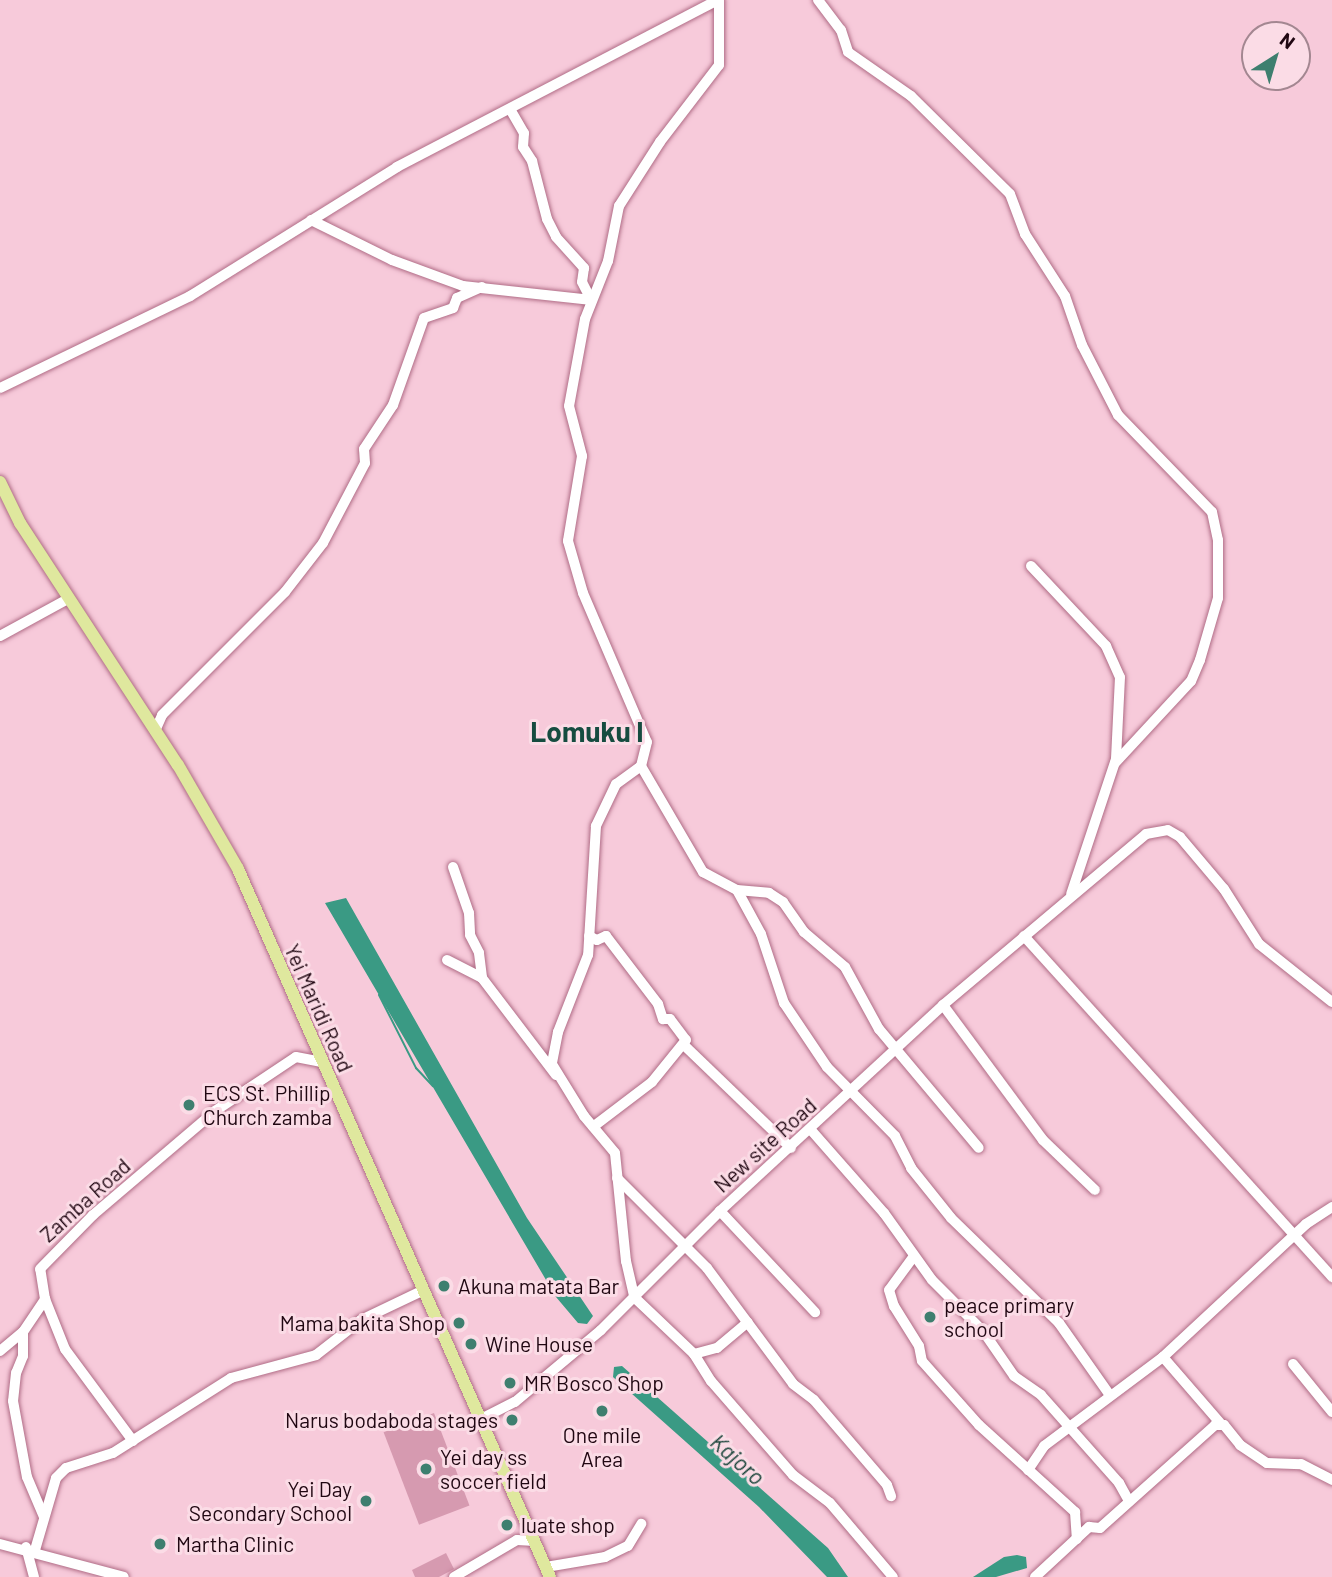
<!DOCTYPE html>
<style>
body{margin:0}
#map{position:relative;width:1332px;height:1577px;overflow:hidden;background:#f7cada;font-family:Barlow,sans-serif}
div>[style]{position:absolute}
.green>*{inset:0;background:#d69ab0;transform-origin:0 0}
.water>*{inset:0;background:#3a9a84}
.stream>*{height:2px;margin:-1px;padding:0 1px;transform-origin:1px;border-radius:1px;background:#3a9a84}
.roads{filter:drop-shadow(0 0 2px #b06c86) drop-shadow(0 0 2px #b06c86)}
.minor>*{height:10px;margin:-5px;padding:0 5px;transform-origin:5px;border-radius:5px;background:#fff}
.major>*{height:12px;margin:-6px;padding:0 6px;transform-origin:6px;border-radius:6px;background:#dfe89e}
.dots>*{width:19px;height:19px;translate:-50% -50%;box-sizing:border-box;border:4px solid #fbdce6;border-radius:50%}
span{translate:-50% -50%;white-space:nowrap;text-align:center;line-height:1.15;-webkit-text-stroke:6px #fbdce6;paint-order:stroke}
.street-label{font-size:21px;color:#200712}
.poi-label{font-size:21px;color:#200712}
.left{translate:0 -50%;text-align:left}
.right{translate:-100% -50%;text-align:right}
.water-label{font-size:23px;color:#1a443a;font-style:italic}
.district-label{font-size:28px;color:#164c40;font-weight:700}
.north{position:absolute;left:1241px;top:21px;width:70px;height:70px;box-sizing:border-box;background:#fbdce6;border:2px solid #a38791;border-radius:50%;rotate:37deg;font-size:19px;font-weight:700;line-height:28px;text-align:center;color:#200712}
.north::after{content:'';display:block;margin:auto;width:24px;height:32px;background:#3e7f6f;clip-path:polygon(50% 0,100% 100%,50% 72%,0 100%)}
</style>
<div id="map">
<div class="green">
<div style="left:434px;top:1413px;width:99px;height:54px;rotate:69deg"></div>
<div style="clip-path:polygon(446px 1553px,454px 1569px,439px 1577px,415px 1577px,412px 1570px)"></div>
</div>
<div class="water">
<div style="clip-path:polygon(346px 898px,527px 1218px,593px 1316px,587px 1324px,578px 1323px,556px 1297px,325px 903px)"></div>
<div style="clip-path:polygon(622px 1366px,828px 1548px,848px 1577px,827px 1577px,759px 1507px,613px 1377px,614px 1367px)"></div>
<div style="clip-path:polygon(1017px 1555px,1026px 1557px,1027px 1568px,996px 1577px,973px 1577px,1004px 1557px)"></div>
</div>
<div class="stream">
<div style="left:379px;top:995px;width:82px;rotate:63.1deg"></div>
<div style="left:416px;top:1068px;width:25px;rotate:47deg"></div>
</div>
<div class="roads">
<div class="minor">
<div style="left:719px;top:0;width:65px;rotate:90deg"></div>
<div style="left:719px;top:65px;width:97px;rotate:127.5deg"></div>
<div style="left:660px;top:142px;width:76px;rotate:122.6deg"></div>
<div style="left:619px;top:206px;width:56px;rotate:101.3deg"></div>
<div style="left:608px;top:261px;width:62px;rotate:111.6deg"></div>
<div style="left:585px;top:319px;width:88px;rotate:100.4deg"></div>
<div style="left:569px;top:406px;width:52px;rotate:75.4deg"></div>
<div style="left:582px;top:456px;width:86px;rotate:99.4deg"></div>
<div style="left:568px;top:541px;width:54px;rotate:73.9deg"></div>
<div style="left:583px;top:593px;width:162px;rotate:66.8deg"></div>
<div style="left:647px;top:742px;width:25px;rotate:104deg"></div>
<div style="left:641px;top:766px;width:31px;rotate:144deg"></div>
<div style="left:616px;top:784px;width:47px;rotate:115.5deg"></div>
<div style="left:596px;top:826px;width:129px;rotate:93.5deg"></div>
<div style="left:588px;top:955px;width:83px;rotate:111.3deg"></div>
<div style="left:558px;top:1032px;width:33px;rotate:101deg"></div>
<div style="left:552px;top:1064px;width:61px;rotate:58.4deg"></div>
<div style="left:584px;top:1116px;width:48px;rotate:50deg"></div>
<div style="left:615px;top:1153px;width:109px;rotate:84.2deg"></div>
<div style="left:626px;top:1261px;width:37px;rotate:77deg"></div>
<div style="left:634px;top:1297px;width:83px;rotate:43.5deg"></div>
<div style="left:694px;top:1354px;width:32px;rotate:58deg"></div>
<div style="left:711px;top:1381px;width:125px;rotate:48.9deg"></div>
<div style="left:793px;top:1475px;width:46px;rotate:37.1deg"></div>
<div style="left:830px;top:1503px;width:97px;rotate:49.6deg"></div>
<div style="left:818px;top:0;width:38px;rotate:53deg"></div>
<div style="left:841px;top:30px;width:23px;rotate:72deg"></div>
<div style="left:848px;top:52px;width:77px;rotate:34.9deg"></div>
<div style="left:911px;top:96px;width:139px;rotate:44.7deg"></div>
<div style="left:1010px;top:194px;width:43px;rotate:69.4deg"></div>
<div style="left:1025px;top:234px;width:74px;rotate:57.2deg"></div>
<div style="left:1065px;top:296px;width:52px;rotate:70.9deg"></div>
<div style="left:1082px;top:345px;width:79px;rotate:62.8deg"></div>
<div style="left:1118px;top:415px;width:135px;rotate:45.9deg"></div>
<div style="left:1212px;top:512px;width:29px;rotate:78deg"></div>
<div style="left:1218px;top:540px;width:58px;rotate:90deg"></div>
<div style="left:1218px;top:598px;width:65px;rotate:106.2deg"></div>
<div style="left:1200px;top:660px;width:23px;rotate:113deg"></div>
<div style="left:1191px;top:681px;width:112px;rotate:132.8deg"></div>
<div style="left:510px;top:109px;width:28px;rotate:60deg"></div>
<div style="left:524px;top:133px;width:14px;rotate:94deg"></div>
<div style="left:523px;top:147px;width:17px;rotate:57deg"></div>
<div style="left:532px;top:161px;width:60px;rotate:75.5deg"></div>
<div style="left:547px;top:219px;width:20px;rotate:63deg"></div>
<div style="left:556px;top:237px;width:42px;rotate:47.9deg"></div>
<div style="left:584px;top:268px;width:14px;rotate:98deg"></div>
<div style="left:582px;top:282px;width:20px;rotate:63deg"></div>
<div style="left:311px;top:220px;width:90px;rotate:26.3deg"></div>
<div style="left:392px;top:260px;width:76px;rotate:20.1deg"></div>
<div style="left:463px;top:286px;width:129px;rotate:6.2deg"></div>
<div style="left:0;top:388px;width:211px;rotate:-25.8deg"></div>
<div style="left:190px;top:296px;width:244px;rotate:-31.9deg"></div>
<div style="left:397px;top:167px;width:362px;rotate:-27.5deg"></div>
<div style="left:1031px;top:566px;width:110px;rotate:46.8deg"></div>
<div style="left:1106px;top:646px;width:34px;rotate:66deg"></div>
<div style="left:1120px;top:677px;width:82px;rotate:92.8deg"></div>
<div style="left:1116px;top:759px;width:142px;rotate:108.4deg"></div>
<div style="left:0;top:636px;width:77px;rotate:-28.6deg"></div>
<div style="left:155px;top:731px;width:17px;rotate:-66deg"></div>
<div style="left:162px;top:715px;width:174px;rotate:-45deg"></div>
<div style="left:285px;top:592px;width:62px;rotate:-52.2deg"></div>
<div style="left:323px;top:543px;width:90px;rotate:-62.3deg"></div>
<div style="left:365px;top:463px;width:14px;rotate:-94deg"></div>
<div style="left:364px;top:449px;width:53px;rotate:-56.6deg"></div>
<div style="left:393px;top:405px;width:92px;rotate:-70.4deg"></div>
<div style="left:424px;top:318px;width:31px;rotate:-19deg"></div>
<div style="left:453px;top:308px;width:11px;rotate:-68deg"></div>
<div style="left:457px;top:298px;width:27px;rotate:-24deg"></div>
<div style="left:641px;top:766px;width:123px;rotate:59.7deg"></div>
<div style="left:703px;top:872px;width:38px;rotate:28deg"></div>
<div style="left:737px;top:890px;width:32px;rotate:5deg"></div>
<div style="left:769px;top:893px;width:17px;rotate:33deg"></div>
<div style="left:783px;top:902px;width:37px;rotate:55deg"></div>
<div style="left:804px;top:932px;width:54px;rotate:40.5deg"></div>
<div style="left:845px;top:967px;width:71px;rotate:61.3deg"></div>
<div style="left:879px;top:1029px;width:155px;rotate:50deg"></div>
<div style="left:453px;top:867px;width:49px;rotate:70.8deg"></div>
<div style="left:469px;top:913px;width:22px;rotate:87deg"></div>
<div style="left:470px;top:935px;width:20px;rotate:63deg"></div>
<div style="left:479px;top:953px;width:25px;rotate:83deg"></div>
<div style="left:482px;top:978px;width:122px;rotate:52.7deg"></div>
<div style="left:737px;top:890px;width:50px;rotate:61.4deg"></div>
<div style="left:761px;top:934px;width:73px;rotate:71.6deg"></div>
<div style="left:784px;top:1003px;width:77px;rotate:56.1deg"></div>
<div style="left:827px;top:1067px;width:97px;rotate:45.4deg"></div>
<div style="left:895px;top:1136px;width:36px;rotate:63deg"></div>
<div style="left:911px;top:1168px;width:64px;rotate:51.3deg"></div>
<div style="left:951px;top:1218px;width:151px;rotate:44.2deg"></div>
<div style="left:1059px;top:1323px;width:87px;rotate:54.8deg"></div>
<div style="left:589px;top:936px;width:9px;rotate:27deg"></div>
<div style="left:597px;top:940px;width:10px;rotate:-24deg"></div>
<div style="left:606px;top:936px;width:86px;rotate:52.6deg"></div>
<div style="left:658px;top:1004px;width:16px;rotate:72deg"></div>
<div style="left:663px;top:1019px;width:7px"></div>
<div style="left:670px;top:1019px;width:26px;rotate:53deg"></div>
<div style="left:686px;top:1040px;width:54px;rotate:129deg"></div>
<div style="left:652px;top:1082px;width:74px;rotate:142.7deg"></div>
<div style="left:1024px;top:936px;width:460px;rotate:47.9deg"></div>
<div style="left:447px;top:960px;width:39px;rotate:27deg"></div>
<div style="left:943px;top:1005px;width:168px;rotate:53.5deg"></div>
<div style="left:1043px;top:1140px;width:72px;rotate:43.9deg"></div>
<div style="left:685px;top:1046px;width:147px;rotate:43.9deg"></div>
<div style="left:811px;top:1130px;width:111px;rotate:48.7deg"></div>
<div style="left:884px;top:1213px;width:82px;rotate:54.4deg"></div>
<div style="left:932px;top:1280px;width:72px;rotate:45deg"></div>
<div style="left:983px;top:1331px;width:55px;rotate:55.4deg"></div>
<div style="left:1014px;top:1376px;width:33px;rotate:35deg"></div>
<div style="left:1041px;top:1395px;width:118px;rotate:48.4deg"></div>
<div style="left:1119px;top:1483px;width:21px;rotate:61deg"></div>
<div style="left:617px;top:1178px;width:127px;rotate:45deg"></div>
<div style="left:707px;top:1268px;width:144px;rotate:53.4deg"></div>
<div style="left:793px;top:1384px;width:26px;rotate:37deg"></div>
<div style="left:814px;top:1400px;width:112px;rotate:49.3deg"></div>
<div style="left:887px;top:1485px;width:12px;rotate:70deg"></div>
<div style="left:720px;top:1211px;width:139px;rotate:46.8deg"></div>
<div style="left:914px;top:1256px;width:42px;rotate:126.3deg"></div>
<div style="left:889px;top:1290px;width:17px;rotate:73deg"></div>
<div style="left:894px;top:1306px;width:47px;rotate:58deg"></div>
<div style="left:919px;top:1346px;width:15px;rotate:79deg"></div>
<div style="left:922px;top:1361px;width:86px;rotate:48.3deg"></div>
<div style="left:979px;top:1425px;width:130px;rotate:42.2deg"></div>
<div style="left:1075px;top:1512px;width:27px;rotate:86deg"></div>
<div style="left:23px;top:1332px;width:24px;rotate:90deg"></div>
<div style="left:23px;top:1356px;width:18px;rotate:112deg"></div>
<div style="left:16px;top:1373px;width:28px;rotate:96deg"></div>
<div style="left:13px;top:1401px;width:77px;rotate:79.6deg"></div>
<div style="left:27px;top:1477px;width:43px;rotate:67deg"></div>
<div style="left:0;top:1351px;width:30px;rotate:-40deg"></div>
<div style="left:23px;top:1332px;width:40px;rotate:-56deg"></div>
<div style="left:694px;top:1354px;width:24px;rotate:-15deg"></div>
<div style="left:717px;top:1348px;width:40px;rotate:-40deg"></div>
<div style="left:1163px;top:1357px;width:89px;rotate:49.1deg"></div>
<div style="left:1293px;top:1364px;width:62px;rotate:50.9deg"></div>
<div style="left:481px;top:1419px;width:38px;rotate:-27deg"></div>
<div style="left:515px;top:1402px;width:112px;rotate:-39.9deg"></div>
<div style="left:601px;top:1330px;width:168px;rotate:-45deg"></div>
<div style="left:720px;top:1211px;width:304px;rotate:-42.7deg"></div>
<div style="left:943px;top:1005px;width:265px;rotate:-40.1deg"></div>
<div style="left:1146px;top:834px;width:22px;rotate:-10deg"></div>
<div style="left:1168px;top:830px;width:14px;rotate:30deg"></div>
<div style="left:1180px;top:837px;width:68px;rotate:49.8deg"></div>
<div style="left:1224px;top:889px;width:65px;rotate:57.5deg"></div>
<div style="left:1259px;top:944px;width:93px;rotate:38.5deg"></div>
<div style="left:133px;top:1441px;width:114px;rotate:-126.5deg"></div>
<div style="left:65px;top:1349px;width:54px;rotate:-111.8deg"></div>
<div style="left:45px;top:1299px;width:30px;rotate:-99deg"></div>
<div style="left:40px;top:1269px;width:76px;rotate:-45.5deg"></div>
<div style="left:93px;top:1215px;width:160px;rotate:-40.4deg"></div>
<div style="left:215px;top:1111px;width:97px;rotate:-33.7deg"></div>
<div style="left:296px;top:1057px;width:25px;rotate:11deg"></div>
<div style="left:1028px;top:1470px;width:29px;rotate:-56deg"></div>
<div style="left:1044px;top:1446px;width:149px;rotate:-36.8deg"></div>
<div style="left:1163px;top:1357px;width:195px;rotate:-42.9deg"></div>
<div style="left:1306px;top:1224px;width:31px;rotate:-33deg"></div>
<div style="left:0;top:1544px;width:128px;rotate:14.9deg"></div>
<div style="left:26px;top:1547px;width:31px;rotate:75deg"></div>
<div style="left:35px;top:1550px;width:75px;rotate:-73.7deg"></div>
<div style="left:56px;top:1478px;width:14px;rotate:-45deg"></div>
<div style="left:66px;top:1468px;width:49px;rotate:-17.7deg"></div>
<div style="left:113px;top:1453px;width:140px;rotate:-32.4deg"></div>
<div style="left:231px;top:1378px;width:88px;rotate:-15.1deg"></div>
<div style="left:316px;top:1355px;width:57px;rotate:-37.9deg"></div>
<div style="left:361px;top:1320px;width:70px;rotate:-25.5deg"></div>
<div style="left:546px;top:1567px;width:60px;rotate:-9.6deg"></div>
<div style="left:605px;top:1557px;width:25px;rotate:-26deg"></div>
<div style="left:628px;top:1546px;width:26px;rotate:-59deg"></div>
<div style="left:454px;top:1577px;width:73px;rotate:-30.4deg"></div>
<div style="left:517px;top:1540px;width:18px;rotate:3deg"></div>
<div style="left:1035px;top:1577px;width:74px;rotate:-42.8deg"></div>
<div style="left:1089px;top:1527px;width:11px;rotate:5deg"></div>
<div style="left:1100px;top:1528px;width:154px;rotate:-41.8deg"></div>
<div style="left:1215px;top:1425px;width:9px"></div>
<div style="left:1224px;top:1425px;width:26px;rotate:51deg"></div>
<div style="left:1240px;top:1445px;width:32px;rotate:34deg"></div>
<div style="left:1267px;top:1463px;width:34px;rotate:2deg"></div>
<div style="left:1301px;top:1464px;width:35px;rotate:27deg"></div>
</div>
<div class="major">
<div style="left:0;top:482px;width:46px;rotate:64deg"></div>
<div style="left:20px;top:523px;width:289px;rotate:56.9deg"></div>
<div style="left:178px;top:765px;width:120px;rotate:60deg"></div>
<div style="left:238px;top:869px;width:774px;rotate:66.22deg"></div>
</div>
</div>
<div class="dots">
<div style="left:189px;top:1105px;background:#3e7f6f"></div>
<div style="left:444px;top:1286px;background:#3e7f6f"></div>
<div style="left:930px;top:1317px;background:#3e7f6f"></div>
<div style="left:459px;top:1323px;background:#3e7f6f"></div>
<div style="left:471px;top:1344px;background:#3e7f6f"></div>
<div style="left:510px;top:1383px;background:#3e7f6f"></div>
<div style="left:602px;top:1411px;background:#3e7f6f"></div>
<div style="left:512px;top:1420px;background:#3e7f6f"></div>
<div style="left:426px;top:1469px;background:#3e7f6f"></div>
<div style="left:366px;top:1501px;background:#3e7f6f"></div>
<div style="left:507px;top:1525px;background:#3e7f6f"></div>
<div style="left:160px;top:1544px;background:#3e7f6f"></div>
</div>
<div class="street-label">
<span style="left:319px;top:1008px;rotate:66deg">Yei Maridi Road</span>
<span style="left:765px;top:1145px;rotate:-42deg">New site Road</span>
<span style="left:85px;top:1200px;rotate:-42deg">Zamba Road</span>
</div>
<div class="poi-label">
<span class="left" style="left:203px;top:1105px">ECS St. Phillip<br>Church zamba</span>
<span class="left" style="left:458px;top:1286px">Akuna matata Bar</span>
<span class="left" style="left:944px;top:1317px">peace primary<br>school</span>
<span class="right" style="left:445px;top:1323px">Mama bakita Shop</span>
<span class="left" style="left:485px;top:1344px">Wine House</span>
<span class="left" style="left:524px;top:1383px">MR Bosco Shop</span>
<span class="right" style="left:498px;top:1420px">Narus bodaboda stages</span>
<span style="left:602px;top:1447px">One mile<br>Area</span>
<span class="left" style="left:440px;top:1469px">Yei day ss<br>soccer field</span>
<span class="right" style="left:352px;top:1501px">Yei Day<br>Secondary School</span>
<span class="left" style="left:521px;top:1525px">luate shop</span>
<span class="left" style="left:176px;top:1544px">Martha Clinic</span>
</div>
<div class="water-label">
<span style="left:738px;top:1459px;rotate:42deg">Kajoro</span>
</div>
<div class="district-label">
<span style="left:587px;top:731px">Lomuku I</span>
</div>
<div class="north">N</div>
</div>
